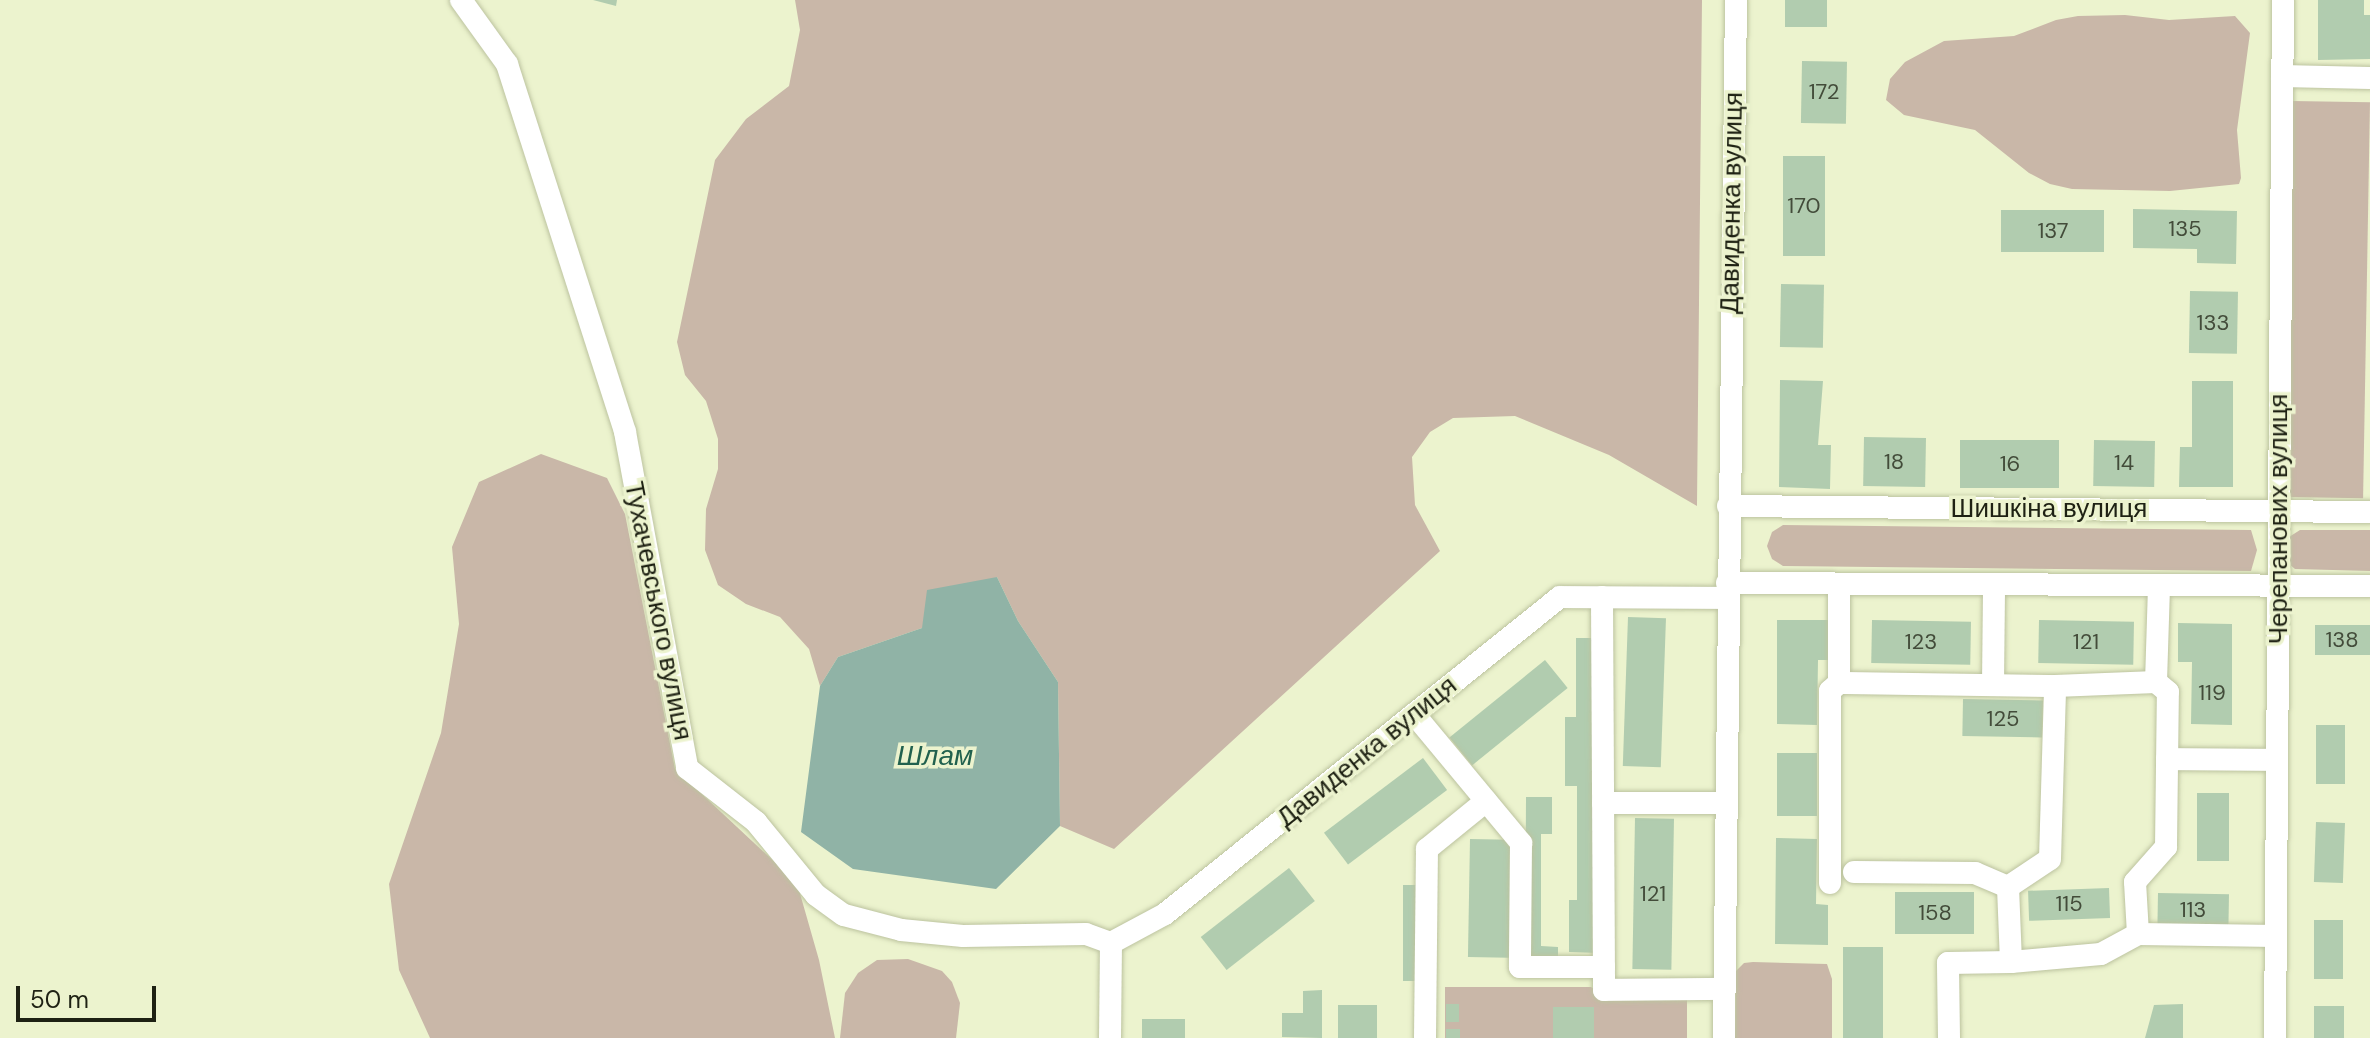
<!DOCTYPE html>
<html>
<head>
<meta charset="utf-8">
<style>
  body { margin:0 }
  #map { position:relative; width:2370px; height:1038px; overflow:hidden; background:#ecf3ce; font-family:"DM Sans",sans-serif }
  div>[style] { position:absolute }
  .green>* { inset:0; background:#c9b7a8; transform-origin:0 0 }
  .water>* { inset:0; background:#90b3a6 }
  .building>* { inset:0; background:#b1ccaf; transform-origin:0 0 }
  .roads { filter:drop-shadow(0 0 2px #bcc39f) drop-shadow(0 0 2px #bcc39f) }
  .minor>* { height:22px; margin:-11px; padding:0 11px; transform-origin:11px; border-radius:11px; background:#fff }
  span { translate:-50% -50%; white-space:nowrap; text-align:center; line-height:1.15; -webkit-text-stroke:7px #ecf3ce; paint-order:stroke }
  .number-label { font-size:22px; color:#434c3a }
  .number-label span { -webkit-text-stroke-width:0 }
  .street-label { font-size:26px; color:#1e2113 }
  .water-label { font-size:28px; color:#21614e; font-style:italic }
  .scale { position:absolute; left:16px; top:986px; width:140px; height:36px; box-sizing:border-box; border:4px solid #1e2113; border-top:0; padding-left:10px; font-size:24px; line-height:28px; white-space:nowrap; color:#1e2113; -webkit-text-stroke:6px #ecf3ce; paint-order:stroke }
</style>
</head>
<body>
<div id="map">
  <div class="green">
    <div style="clip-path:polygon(795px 0,1702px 0,1697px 506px,1609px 455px,1515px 416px,1453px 418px,1430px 432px,1412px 457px,1415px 505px,1440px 551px,1114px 849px,1060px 826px,1058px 682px,1018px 621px,997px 577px,922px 628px,838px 657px,820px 686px,809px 649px,780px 617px,746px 604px,718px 585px,705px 550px,706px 509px,718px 469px,718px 439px,706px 401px,685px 375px,677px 342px,715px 160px,746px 119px,789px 86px,800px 30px)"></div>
    <div style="clip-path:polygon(2125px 15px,2169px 20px,2235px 16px,2250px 33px,2237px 130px,2241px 178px,2239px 184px,2170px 191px,2072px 189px,2050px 184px,2029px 173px,1975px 130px,1904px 115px,1886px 100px,1890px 79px,1905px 62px,1944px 41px,2014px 36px,2056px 20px,2078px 16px)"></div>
    <div style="left:2292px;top:101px;width:78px;height:396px;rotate:1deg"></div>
    <div style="clip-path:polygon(541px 454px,607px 478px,625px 514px,675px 769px,797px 883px,819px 960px,835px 1038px,430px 1038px,399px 970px,389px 884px,441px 733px,459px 624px,452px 547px,479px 482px)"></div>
    <div style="clip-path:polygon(1783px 525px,2251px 530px,2257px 550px,2251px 571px,1783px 566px,1772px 559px,1767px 546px,1772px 532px)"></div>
    <div style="clip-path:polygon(2300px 530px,2370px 530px,2370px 571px,2295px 569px,2289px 564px,2289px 537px)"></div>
    <div style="clip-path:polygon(908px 959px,942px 971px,952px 982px,960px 1003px,956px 1038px,840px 1038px,845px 993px,858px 973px,877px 960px)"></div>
    <div style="clip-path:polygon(1753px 962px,1827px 964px,1832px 979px,1832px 1038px,1735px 1038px,1736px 971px,1744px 963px)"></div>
    <div style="clip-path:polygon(1445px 987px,1591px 987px,1605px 996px,1687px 998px,1687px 1038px,1445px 1038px)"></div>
  </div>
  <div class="water">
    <div style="clip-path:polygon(997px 577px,1018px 621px,1058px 682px,1060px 826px,996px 889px,853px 869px,801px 832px,820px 686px,838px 657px,922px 628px,927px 590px)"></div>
  </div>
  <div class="building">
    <div style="clip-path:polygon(593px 0,617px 0,616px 6px)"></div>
    <div style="left:1785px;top:0;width:42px;height:27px"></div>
    <div style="clip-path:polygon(2318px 0,2364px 0,2364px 15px,2370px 15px,2370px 59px,2318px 60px)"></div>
    <div style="left:1802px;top:61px;width:45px;height:62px;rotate:1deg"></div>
    <div style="left:1783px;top:156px;width:42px;height:100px"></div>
    <div style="clip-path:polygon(2133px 209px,2237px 211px,2236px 264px,2197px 263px,2197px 249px,2133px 248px)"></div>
    <div style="left:2001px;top:210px;width:103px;height:42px"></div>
    <div style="left:1781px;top:284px;width:43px;height:63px;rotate:1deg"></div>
    <div style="left:2190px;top:291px;width:48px;height:62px;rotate:1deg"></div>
    <div style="clip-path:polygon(1780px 380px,1823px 381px,1818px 445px,1831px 445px,1830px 489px,1779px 487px)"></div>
    <div style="clip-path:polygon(2192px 381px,2233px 381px,2233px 487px,2179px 487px,2180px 447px,2192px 447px)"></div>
    <div style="left:1864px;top:437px;width:62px;height:49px;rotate:1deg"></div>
    <div style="left:1960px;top:440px;width:99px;height:48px"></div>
    <div style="left:2094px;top:440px;width:61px;height:46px;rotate:1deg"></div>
    <div style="left:1628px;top:617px;width:38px;height:149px;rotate:2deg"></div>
    <div style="clip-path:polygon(1777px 620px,1831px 620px,1831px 660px,1818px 660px,1817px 725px,1777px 724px)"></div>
    <div style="left:1872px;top:620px;width:99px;height:43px;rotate:1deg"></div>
    <div style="left:2039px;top:620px;width:95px;height:43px;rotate:1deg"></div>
    <div style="clip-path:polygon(2178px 623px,2232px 624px,2232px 725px,2191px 724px,2192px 662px,2178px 662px)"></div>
    <div style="left:2315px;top:625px;width:55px;height:30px"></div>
    <div style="clip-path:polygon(1576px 638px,1599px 638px,1598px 953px,1569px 952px,1569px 900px,1577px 900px,1577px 786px,1565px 786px,1565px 717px,1576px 717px)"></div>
    <div style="left:1545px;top:660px;width:36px;height:123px;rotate:51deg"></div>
    <div style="left:1963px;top:699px;width:80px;height:37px;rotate:1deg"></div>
    <div style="left:2316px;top:725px;width:29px;height:59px"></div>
    <div style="left:1777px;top:753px;width:40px;height:63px"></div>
    <div style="left:1423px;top:758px;width:40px;height:124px;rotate:53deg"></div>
    <div style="left:2197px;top:793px;width:32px;height:68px"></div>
    <div style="clip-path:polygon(1526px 797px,1552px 797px,1552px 834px,1541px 834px,1541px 946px,1558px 947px,1558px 959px,1525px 964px)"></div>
    <div style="left:1635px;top:818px;width:39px;height:151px;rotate:1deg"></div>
    <div style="left:2316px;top:822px;width:29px;height:60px;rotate:2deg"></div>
    <div style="clip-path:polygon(1776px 838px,1817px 839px,1816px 904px,1828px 905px,1828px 945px,1775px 944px)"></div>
    <div style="left:1470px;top:839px;width:41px;height:118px;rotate:1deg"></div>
    <div style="left:1289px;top:868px;width:42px;height:112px;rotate:52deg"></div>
    <div style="left:1403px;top:885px;width:20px;height:96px"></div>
    <div style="left:2109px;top:888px;width:30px;height:81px;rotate:88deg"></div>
    <div style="left:1895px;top:892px;width:79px;height:42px"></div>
    <div style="left:2158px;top:893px;width:71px;height:33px;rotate:1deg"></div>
    <div style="left:2314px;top:920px;width:29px;height:59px"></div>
    <div style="left:1843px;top:947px;width:40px;height:91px"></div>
    <div style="clip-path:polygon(1322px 990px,1322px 1038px,1282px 1037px,1282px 1013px,1303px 1013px,1303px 991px)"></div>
    <div style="left:1446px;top:1004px;width:13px;height:18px"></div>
    <div style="clip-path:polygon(2183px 1004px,2183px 1038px,2145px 1038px,2154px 1005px)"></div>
    <div style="left:1338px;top:1005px;width:39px;height:33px"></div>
    <div style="left:2314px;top:1006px;width:30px;height:32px"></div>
    <div style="left:1553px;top:1007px;width:41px;height:31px"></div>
    <div style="left:1142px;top:1019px;width:43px;height:19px"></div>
    <div style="left:1446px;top:1029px;width:14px;height:9px"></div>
  </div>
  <div class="roads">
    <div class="minor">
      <div style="left:461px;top:0;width:79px;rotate:54.3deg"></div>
      <div style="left:507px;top:64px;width:386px;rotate:72.2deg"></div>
      <div style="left:625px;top:432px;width:342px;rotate:79.5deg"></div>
      <div style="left:687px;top:768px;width:88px;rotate:38deg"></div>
      <div style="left:756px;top:822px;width:94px;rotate:50.6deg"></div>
      <div style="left:816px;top:895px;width:34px;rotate:36deg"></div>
      <div style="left:844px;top:915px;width:59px;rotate:14.7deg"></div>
      <div style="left:901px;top:930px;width:62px;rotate:5.5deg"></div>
      <div style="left:963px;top:936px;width:123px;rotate:-0.9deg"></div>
      <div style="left:1086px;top:934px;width:27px;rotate:20deg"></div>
      <div style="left:2282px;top:76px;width:88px;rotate:1.3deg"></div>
      <div style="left:1728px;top:506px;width:642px;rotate:0.54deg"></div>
      <div style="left:1727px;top:583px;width:643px;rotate:0.27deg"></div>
      <div style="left:1839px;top:584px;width:99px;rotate:90deg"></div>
      <div style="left:1602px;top:597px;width:393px;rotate:89.7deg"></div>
      <div style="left:1604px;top:990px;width:120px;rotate:-0.5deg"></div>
      <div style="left:1993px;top:685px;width:99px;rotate:-89.4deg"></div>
      <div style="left:1414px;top:714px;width:168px;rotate:50.3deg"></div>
      <div style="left:1521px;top:843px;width:124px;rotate:90.5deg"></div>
      <div style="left:1520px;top:967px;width:84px"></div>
      <div style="left:2167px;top:759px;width:110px;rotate:0.5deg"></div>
      <div style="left:1603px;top:803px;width:122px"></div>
      <div style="left:1854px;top:872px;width:121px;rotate:0.5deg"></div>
      <div style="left:1975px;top:873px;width:36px;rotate:23deg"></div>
      <div style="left:1830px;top:883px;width:192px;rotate:-90deg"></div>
      <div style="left:1830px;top:691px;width:12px;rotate:-42deg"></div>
      <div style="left:1839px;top:683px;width:216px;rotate:0.8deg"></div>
      <div style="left:2138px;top:934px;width:52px;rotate:-93.3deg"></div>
      <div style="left:2135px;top:882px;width:47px;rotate:-48.5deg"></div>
      <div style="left:2166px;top:847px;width:155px;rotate:-89.3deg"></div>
      <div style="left:2168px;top:692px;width:16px;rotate:-140deg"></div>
      <div style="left:1111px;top:943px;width:61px;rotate:-28.2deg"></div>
      <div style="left:1165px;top:914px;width:506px;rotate:-38.75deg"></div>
      <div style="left:1560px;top:597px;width:167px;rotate:0.3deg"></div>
      <div style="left:2011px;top:962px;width:90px;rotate:-5.1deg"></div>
      <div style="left:2101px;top:954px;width:42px;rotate:-28.4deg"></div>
      <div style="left:2138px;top:934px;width:138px;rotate:0.8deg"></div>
      <div style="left:1110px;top:1038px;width:95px;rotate:-89.4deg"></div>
      <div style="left:1425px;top:1038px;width:189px;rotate:-89.4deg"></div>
      <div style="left:1427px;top:849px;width:76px;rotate:-39.1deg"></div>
      <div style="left:1724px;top:1038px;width:1038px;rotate:-89.34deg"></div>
      <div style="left:1949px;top:1038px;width:75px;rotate:-90.8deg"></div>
      <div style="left:1948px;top:963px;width:63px;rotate:-0.9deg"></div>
      <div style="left:2011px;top:962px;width:75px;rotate:-92.3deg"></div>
      <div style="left:2008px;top:887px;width:50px;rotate:-33.7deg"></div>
      <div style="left:2050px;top:859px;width:173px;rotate:-88.3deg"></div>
      <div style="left:2055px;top:686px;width:101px;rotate:-2.3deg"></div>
      <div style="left:2156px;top:682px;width:95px;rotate:-88.2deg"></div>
      <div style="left:2275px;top:1038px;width:1038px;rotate:-89.56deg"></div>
    </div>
  </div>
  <div class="number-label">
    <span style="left:1824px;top:92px">172</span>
    <span style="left:1804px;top:206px">170</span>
    <span style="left:2185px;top:229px">135</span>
    <span style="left:2053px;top:231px">137</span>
    <span style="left:2213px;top:323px">133</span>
    <span style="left:1894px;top:462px">18</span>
    <span style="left:2124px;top:463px">14</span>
    <span style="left:2010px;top:464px">16</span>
    <span style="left:2342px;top:640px">138</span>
    <span style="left:1921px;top:642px">123</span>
    <span style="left:2086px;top:642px">121</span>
    <span style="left:2212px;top:693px">119</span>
    <span style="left:2003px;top:719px">125</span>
    <span style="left:1653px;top:894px">121</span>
    <span style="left:2069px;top:904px">115</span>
    <span style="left:2193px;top:910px">113</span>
    <span style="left:1935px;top:913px">158</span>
  </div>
  <div class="street-label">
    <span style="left:1732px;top:203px;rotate:-89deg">Давиденка вулиця</span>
    <span style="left:2049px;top:509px">Шишкiна вулиця</span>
    <span style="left:2279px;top:519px;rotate:-90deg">Черепанових вулиця</span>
    <span style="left:658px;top:611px;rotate:79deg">Тухачевського вулиця</span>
    <span style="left:1367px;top:752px;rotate:-39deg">Давиденка вулиця</span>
  </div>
  <div class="water-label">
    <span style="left:935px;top:756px">Шлам</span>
  </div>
  <div class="scale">50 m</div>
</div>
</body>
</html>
